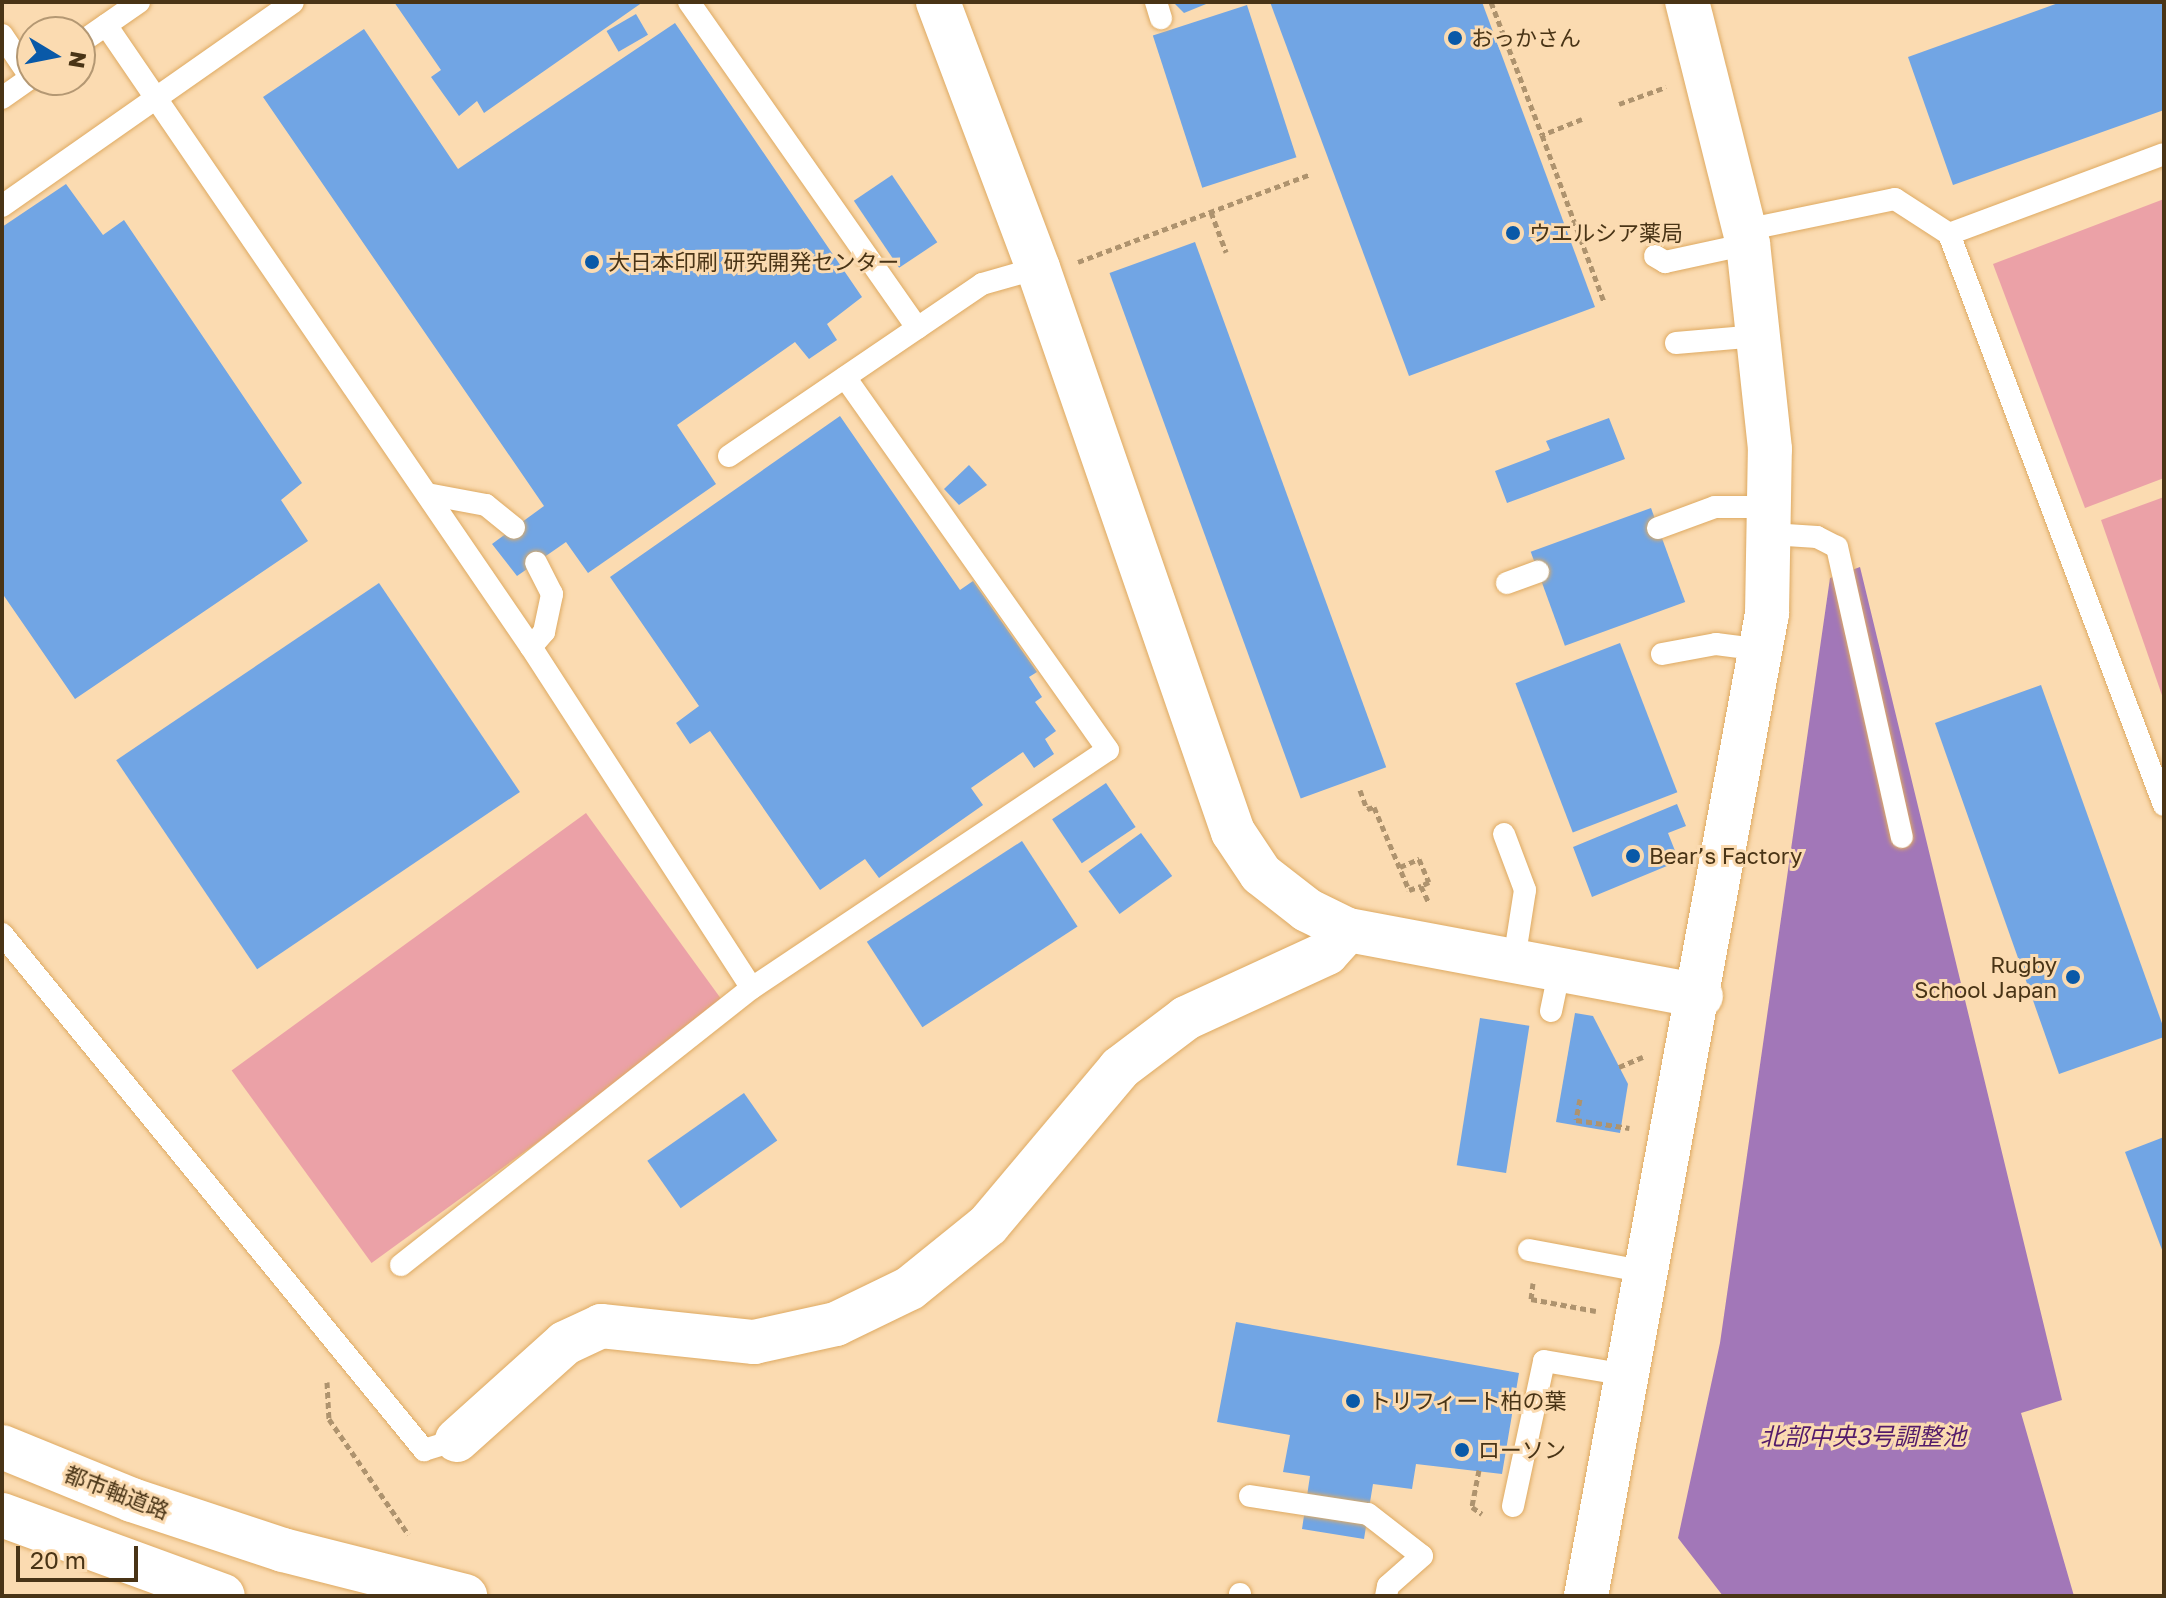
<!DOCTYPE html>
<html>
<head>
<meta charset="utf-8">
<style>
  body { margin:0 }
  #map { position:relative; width:2166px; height:1598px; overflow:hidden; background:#fbdbb1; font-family:"Golos Text","Noto Sans JP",sans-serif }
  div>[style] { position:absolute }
  .green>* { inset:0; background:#eba1a7; transform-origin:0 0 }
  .water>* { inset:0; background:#a277b8 }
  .building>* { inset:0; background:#71a5e4; transform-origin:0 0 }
  .path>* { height:5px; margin-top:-2.5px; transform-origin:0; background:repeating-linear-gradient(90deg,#ae936e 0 6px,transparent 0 10px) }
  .roads { filter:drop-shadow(0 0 2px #deaa62) drop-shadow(0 0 2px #deaa62) }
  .service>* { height:22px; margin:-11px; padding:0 11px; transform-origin:11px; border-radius:11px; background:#fff }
  .minor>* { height:44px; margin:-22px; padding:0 22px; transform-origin:22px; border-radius:22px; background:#fff }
  .tertiary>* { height:44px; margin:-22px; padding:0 22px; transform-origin:22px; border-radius:22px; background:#fff }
  .primary>* { height:44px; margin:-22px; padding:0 22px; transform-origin:22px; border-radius:22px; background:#fff }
  .dots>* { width:22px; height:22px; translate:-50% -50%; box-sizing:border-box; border:4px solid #fbdbb1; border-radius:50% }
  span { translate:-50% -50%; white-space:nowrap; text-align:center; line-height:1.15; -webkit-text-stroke:6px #fbdbb1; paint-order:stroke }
  .poi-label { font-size:22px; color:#493416 }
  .left { translate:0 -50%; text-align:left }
  .right { translate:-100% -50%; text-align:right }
  .street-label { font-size:22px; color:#493416 }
  .water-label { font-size:24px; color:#531b6a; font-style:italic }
  .frame { position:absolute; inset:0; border:4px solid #493416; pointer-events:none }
  .north { position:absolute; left:16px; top:16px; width:80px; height:80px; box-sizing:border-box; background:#fbdbb1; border:2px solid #b49873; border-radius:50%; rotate:100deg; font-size:22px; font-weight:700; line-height:32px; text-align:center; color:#493416 }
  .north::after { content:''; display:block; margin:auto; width:28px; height:36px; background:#0959a8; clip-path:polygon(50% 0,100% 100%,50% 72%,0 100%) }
  .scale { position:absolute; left:16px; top:1546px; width:122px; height:36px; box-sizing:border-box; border:4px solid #493416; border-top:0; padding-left:10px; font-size:24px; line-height:28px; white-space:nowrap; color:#493416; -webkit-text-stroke:6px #fbdbb1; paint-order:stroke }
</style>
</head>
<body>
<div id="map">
  <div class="green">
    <div style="clip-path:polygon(2164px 199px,2164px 478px,2085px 508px,1993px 264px)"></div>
    <div style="clip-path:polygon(2164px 497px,2164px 701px,2101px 520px)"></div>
    <div style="left:586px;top:813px;width:238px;height:438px;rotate:54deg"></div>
  </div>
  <div class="water">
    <div style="clip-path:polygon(1860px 567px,2062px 1400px,2021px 1413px,2074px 1596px,1723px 1596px,1678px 1538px,1720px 1343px,1830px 578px)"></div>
  </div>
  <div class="building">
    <div style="clip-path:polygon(394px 2px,643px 2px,484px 113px,477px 101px,459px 116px,431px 77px,441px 70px)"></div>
    <div style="clip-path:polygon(1173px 2px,1211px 2px,1184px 13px)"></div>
    <div style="clip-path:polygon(1270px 2px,1482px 2px,1595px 307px,1409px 376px)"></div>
    <div style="clip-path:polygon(2061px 2px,2164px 2px,2164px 110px,1953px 185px,1908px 57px)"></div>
    <div style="left:1247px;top:5px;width:160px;height:99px;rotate:72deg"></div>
    <div style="left:636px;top:14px;width:24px;height:34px;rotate:60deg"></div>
    <div style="clip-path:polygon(675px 23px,862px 297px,827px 324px,837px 340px,809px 359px,795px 342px,677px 425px,716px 484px,588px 573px,566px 542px,517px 576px,492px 544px,544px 506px,263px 97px,364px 29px,458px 169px)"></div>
    <div style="left:892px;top:175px;width:81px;height:46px;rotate:56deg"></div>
    <div style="clip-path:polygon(66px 184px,103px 235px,124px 220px,302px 483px,281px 500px,308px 541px,75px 699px,2px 593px,2px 227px)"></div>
    <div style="left:1195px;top:242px;width:559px;height:91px;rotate:70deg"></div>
    <div style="clip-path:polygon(840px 416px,960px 590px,973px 581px,1037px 672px,1029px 677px,1042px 697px,1035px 702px,1056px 731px,1045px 739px,1054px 754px,1034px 768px,1023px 752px,971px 788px,983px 805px,879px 878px,865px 859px,820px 890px,710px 731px,690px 744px,676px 723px,699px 706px,610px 577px)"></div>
    <div style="clip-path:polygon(1609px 418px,1625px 459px,1507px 503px,1495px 471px,1550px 450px,1546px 441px)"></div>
    <div style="clip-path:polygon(969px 465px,987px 485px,959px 505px,944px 489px)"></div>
    <div style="left:1651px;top:508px;width:100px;height:128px;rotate:70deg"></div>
    <div style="left:379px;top:583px;width:252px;height:317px;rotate:56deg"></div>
    <div style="left:1620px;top:643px;width:160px;height:112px;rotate:69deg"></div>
    <div style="clip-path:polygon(2041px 685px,2164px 1029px,2164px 1037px,2059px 1074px,1935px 723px)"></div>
    <div style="left:1106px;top:783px;width:53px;height:65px;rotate:56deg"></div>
    <div style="clip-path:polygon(1677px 804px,1686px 826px,1668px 833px,1679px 861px,1592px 897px,1573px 847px)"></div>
    <div style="left:1141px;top:833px;width:53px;height:65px;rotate:54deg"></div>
    <div style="left:1022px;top:841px;width:102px;height:185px;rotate:57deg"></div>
    <div style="clip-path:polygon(1575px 1013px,1593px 1016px,1628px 1084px,1620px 1133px,1556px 1122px)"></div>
    <div style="left:1480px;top:1018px;width:50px;height:149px;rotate:9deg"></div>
    <div style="left:744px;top:1093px;width:58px;height:118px;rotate:55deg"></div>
    <div style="clip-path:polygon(2164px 1137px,2164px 1255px,2125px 1152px)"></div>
    <div style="clip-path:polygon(1236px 1322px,1519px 1373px,1502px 1474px,1416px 1464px,1412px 1489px,1373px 1484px,1364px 1539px,1302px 1529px,1310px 1476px,1283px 1472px,1290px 1435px,1217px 1422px)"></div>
  </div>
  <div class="path">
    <div style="left:1491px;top:2px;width:142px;rotate:69deg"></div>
    <div style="left:1619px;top:104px;width:50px;rotate:-19.9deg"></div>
    <div style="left:1582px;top:119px;width:43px;rotate:158.2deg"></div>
    <div style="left:1542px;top:135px;width:178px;rotate:69.6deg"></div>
    <div style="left:1211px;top:212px;width:43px;rotate:69.4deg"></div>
    <div style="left:1078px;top:262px;width:249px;rotate:-20.7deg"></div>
    <div style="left:1360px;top:790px;width:20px;rotate:70deg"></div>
    <div style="left:1367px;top:809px;width:7px;rotate:-16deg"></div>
    <div style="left:1374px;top:807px;width:90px;rotate:67.1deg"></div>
    <div style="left:1409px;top:890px;width:13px;rotate:-18deg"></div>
    <div style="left:1400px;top:867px;width:21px;rotate:-23deg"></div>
    <div style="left:1419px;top:859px;width:25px;rotate:67deg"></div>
    <div style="left:1429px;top:882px;width:9px;rotate:153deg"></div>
    <div style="left:1421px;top:886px;width:17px;rotate:65deg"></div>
    <div style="left:1619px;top:1067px;width:26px;rotate:-23deg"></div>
    <div style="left:1580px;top:1099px;width:21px;rotate:101deg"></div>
    <div style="left:1576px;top:1120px;width:54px;rotate:8.6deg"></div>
    <div style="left:1533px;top:1283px;width:16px;rotate:97deg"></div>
    <div style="left:1531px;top:1299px;width:66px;rotate:10.5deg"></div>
    <div style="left:327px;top:1382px;width:37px;rotate:87deg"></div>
    <div style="left:329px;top:1419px;width:140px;rotate:55.5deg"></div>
    <div style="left:1479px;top:1470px;width:38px;rotate:101deg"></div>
    <div style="left:1472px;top:1507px;width:12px;rotate:35deg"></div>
  </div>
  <div class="roads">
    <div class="service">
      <div style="left:689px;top:2px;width:398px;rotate:55deg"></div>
      <div style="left:1156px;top:2px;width:17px;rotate:73deg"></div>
      <div style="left:106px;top:25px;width:753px;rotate:55.66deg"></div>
      <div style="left:531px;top:647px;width:406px;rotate:57.1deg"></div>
      <div style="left:2px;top:35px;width:52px;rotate:56deg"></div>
      <div style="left:80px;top:43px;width:72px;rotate:-34.8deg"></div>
      <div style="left:2px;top:98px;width:37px;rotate:-35deg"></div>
      <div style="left:2px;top:206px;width:355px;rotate:-35deg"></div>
      <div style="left:1745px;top:230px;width:153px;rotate:-11.7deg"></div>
      <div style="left:1895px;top:199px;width:64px;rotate:32.9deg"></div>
      <div style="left:1949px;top:234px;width:229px;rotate:-20.4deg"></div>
      <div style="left:1949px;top:234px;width:610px;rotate:69.37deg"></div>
      <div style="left:1655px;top:256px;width:12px;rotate:31deg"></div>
      <div style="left:1665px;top:262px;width:85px;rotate:-12.2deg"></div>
      <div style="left:1676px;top:343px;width:82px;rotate:-4.9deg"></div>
      <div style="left:729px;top:456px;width:306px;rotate:-34.2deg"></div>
      <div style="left:982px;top:284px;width:58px;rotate:-15.9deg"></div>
      <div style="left:427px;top:494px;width:60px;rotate:10.6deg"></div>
      <div style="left:486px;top:505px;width:36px;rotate:39deg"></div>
      <div style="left:1658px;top:528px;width:61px;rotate:-20.2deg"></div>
      <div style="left:1715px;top:507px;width:56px"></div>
      <div style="left:1771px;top:534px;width:46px;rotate:3.7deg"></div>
      <div style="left:1817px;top:537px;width:22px;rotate:27deg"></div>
      <div style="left:1837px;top:547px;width:297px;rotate:77.4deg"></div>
      <div style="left:1507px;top:583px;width:33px;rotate:-20deg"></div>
      <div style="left:531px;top:647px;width:20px;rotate:-49deg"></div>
      <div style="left:544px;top:632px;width:39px;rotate:-78deg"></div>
      <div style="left:552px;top:594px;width:35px;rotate:-117deg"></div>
      <div style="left:1662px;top:654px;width:55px;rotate:-10.5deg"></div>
      <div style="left:1716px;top:644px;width:47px;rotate:7.3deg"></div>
      <div style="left:1504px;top:834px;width:60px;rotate:69.4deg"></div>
      <div style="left:1525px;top:890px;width:71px;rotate:98.9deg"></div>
      <div style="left:2px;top:934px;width:667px;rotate:50.72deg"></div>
      <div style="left:424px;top:1450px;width:34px;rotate:-17deg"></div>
      <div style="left:1551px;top:1011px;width:44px;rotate:-78.2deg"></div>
      <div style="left:1529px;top:1250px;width:120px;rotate:10.6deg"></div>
      <div style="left:401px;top:1265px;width:447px;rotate:-38.3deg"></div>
      <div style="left:752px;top:988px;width:428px;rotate:-33.8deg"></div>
      <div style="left:1108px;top:750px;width:456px;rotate:-125.2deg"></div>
      <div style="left:1250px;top:1496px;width:119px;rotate:8.7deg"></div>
      <div style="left:1368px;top:1514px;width:68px;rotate:37.9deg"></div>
      <div style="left:1422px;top:1556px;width:45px;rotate:138.6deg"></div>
      <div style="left:1388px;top:1586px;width:10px;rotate:101deg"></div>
      <div style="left:1513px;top:1506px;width:148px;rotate:-77.9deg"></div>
      <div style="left:1544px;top:1361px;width:84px;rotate:9.6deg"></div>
      <div style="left:1240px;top:1596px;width:2px;rotate:-90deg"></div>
    </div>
    <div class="minor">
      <div style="left:938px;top:2px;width:284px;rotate:69.4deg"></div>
      <div style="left:1038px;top:268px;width:597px;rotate:70.93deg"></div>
      <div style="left:1233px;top:832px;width:50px;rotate:56.3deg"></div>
      <div style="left:1261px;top:874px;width:58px;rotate:38deg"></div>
      <div style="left:1307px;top:910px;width:46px;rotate:26deg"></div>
      <div style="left:457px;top:1440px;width:145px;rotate:-41.9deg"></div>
      <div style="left:565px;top:1343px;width:40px;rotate:-25deg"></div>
      <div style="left:601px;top:1326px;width:154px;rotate:6deg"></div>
      <div style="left:754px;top:1342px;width:84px;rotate:-12.4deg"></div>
      <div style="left:836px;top:1324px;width:82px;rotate:-25.9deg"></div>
      <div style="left:910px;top:1288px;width:100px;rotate:-38.9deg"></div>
      <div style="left:988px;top:1225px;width:205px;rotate:-49.9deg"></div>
      <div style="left:1120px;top:1068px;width:83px;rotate:-37.1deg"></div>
      <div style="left:1186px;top:1018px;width:155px;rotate:-24.7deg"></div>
      <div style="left:1327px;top:953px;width:31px;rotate:-48deg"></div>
      <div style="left:1348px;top:930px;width:359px;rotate:10.6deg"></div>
    </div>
    <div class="tertiary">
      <div style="left:1586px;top:1596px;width:999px;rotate:-79.56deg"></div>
      <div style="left:1767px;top:614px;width:165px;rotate:-89deg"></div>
      <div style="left:1770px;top:449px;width:206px;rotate:-96.1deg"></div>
      <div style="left:1748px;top:244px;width:250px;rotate:-104.1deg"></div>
    </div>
    <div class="primary">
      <div style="left:2px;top:1447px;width:140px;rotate:22.2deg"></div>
      <div style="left:132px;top:1500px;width:159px;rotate:18.3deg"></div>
      <div style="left:283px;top:1550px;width:188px;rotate:14.2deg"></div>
      <div style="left:2px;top:1515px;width:235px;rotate:20.1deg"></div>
    </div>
  </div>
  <div class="dots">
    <div style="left:1455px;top:38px;background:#0959a8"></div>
    <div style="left:1513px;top:233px;background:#0959a8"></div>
    <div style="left:592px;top:262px;background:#0959a8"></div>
    <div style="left:1633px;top:856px;background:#0959a8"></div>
    <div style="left:2073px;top:977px;background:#0959a8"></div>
    <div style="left:1353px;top:1401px;background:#0959a8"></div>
    <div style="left:1462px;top:1450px;background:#0959a8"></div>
  </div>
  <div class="poi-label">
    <span class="left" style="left:1471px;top:38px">おっかさん</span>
    <span class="left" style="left:1529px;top:233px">ウエルシア薬局</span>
    <span class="left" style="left:608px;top:262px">大日本印刷 研究開発センター</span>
    <span class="left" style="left:1649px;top:856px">Bear’s Factory</span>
    <span class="right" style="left:2057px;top:977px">Rugby<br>School Japan</span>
    <span class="left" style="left:1369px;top:1401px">トリフィート柏の葉</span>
    <span class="left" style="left:1478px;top:1450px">ローソン</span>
  </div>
  <div class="street-label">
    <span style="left:117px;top:1492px;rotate:21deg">都市軸道路</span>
  </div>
  <div class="water-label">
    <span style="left:1863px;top:1436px">北部中央3号調整池</span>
  </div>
  <div class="frame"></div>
  <div class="north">N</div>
  <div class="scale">20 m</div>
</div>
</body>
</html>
